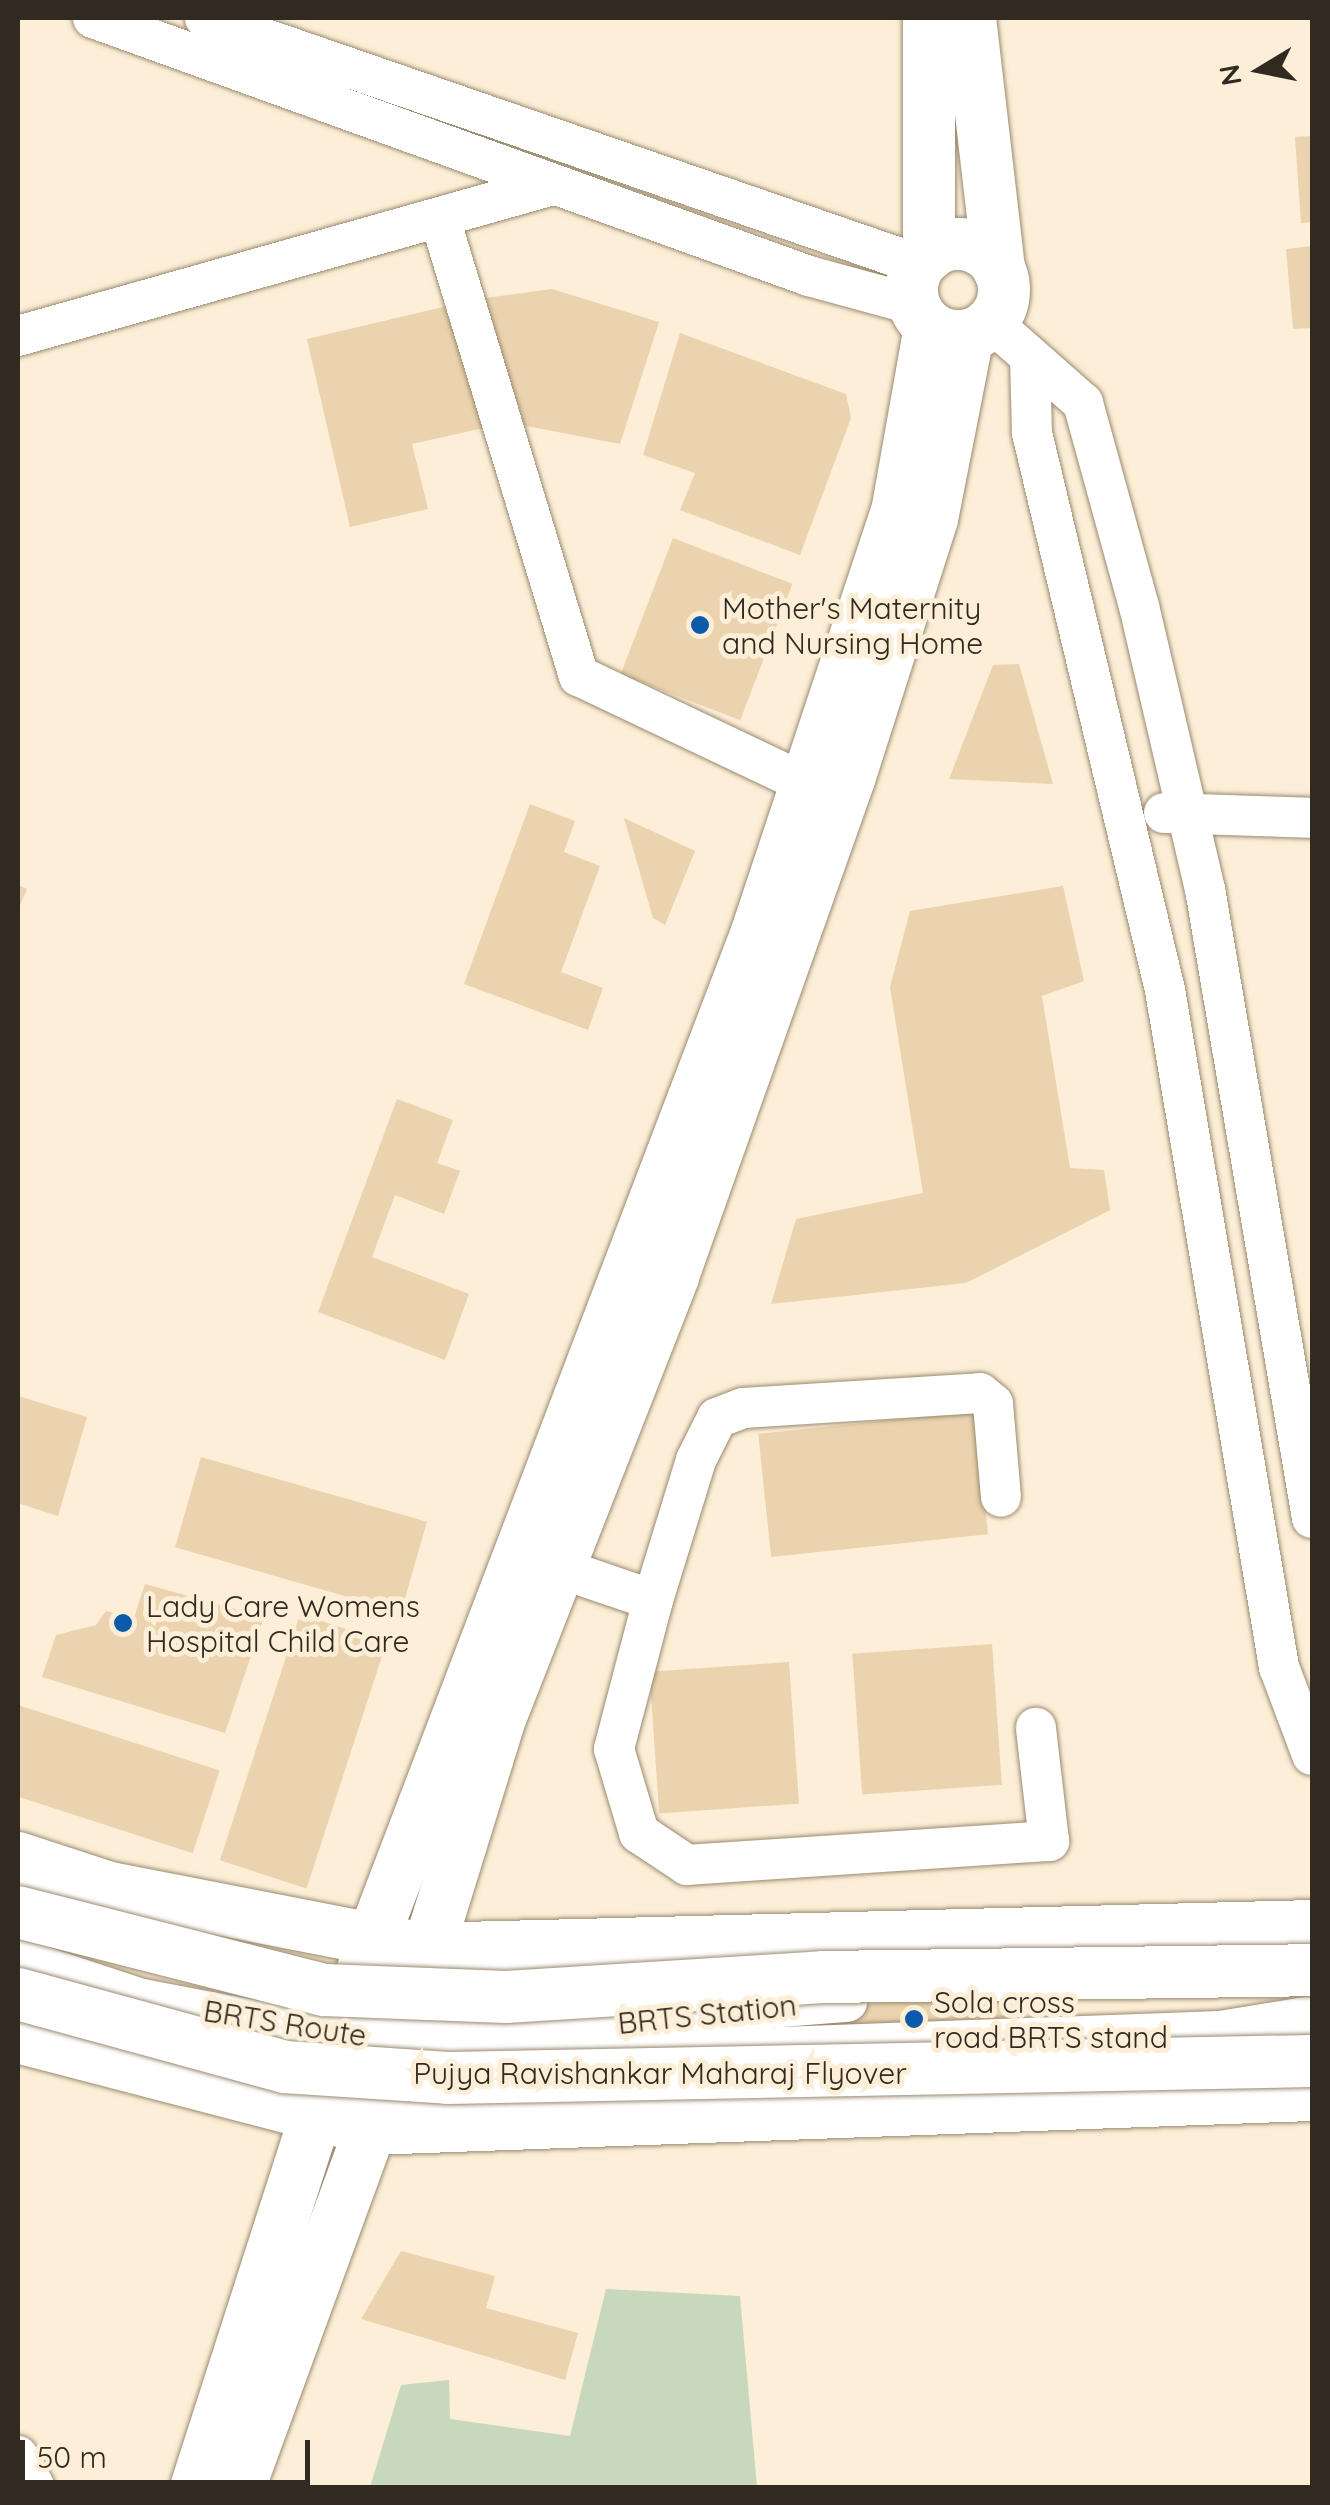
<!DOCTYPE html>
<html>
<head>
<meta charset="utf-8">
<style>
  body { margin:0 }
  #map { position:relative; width:1330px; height:2505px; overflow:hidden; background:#fceed7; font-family:Quicksand,sans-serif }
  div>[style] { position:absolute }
  .green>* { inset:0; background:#c8d8bd }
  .building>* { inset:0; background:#ead3ae; transform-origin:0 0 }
  .roads { filter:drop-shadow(0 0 2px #9a8a6f) drop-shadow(0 0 2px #9a8a6f) }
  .minor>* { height:40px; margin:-20px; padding:0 20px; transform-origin:20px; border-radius:20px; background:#fff }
  .major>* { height:52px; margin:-26px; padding:0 26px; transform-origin:26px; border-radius:26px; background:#fff }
  .major>.ring { margin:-26px; padding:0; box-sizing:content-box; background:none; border:52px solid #fff; border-radius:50% }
  .bridges { filter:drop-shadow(0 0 2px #9a8a6f) drop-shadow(0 0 2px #9a8a6f) }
  .major-bridge>* { height:52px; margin:-26px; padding:0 26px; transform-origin:26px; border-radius:26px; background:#fff }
  .dots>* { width:28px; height:28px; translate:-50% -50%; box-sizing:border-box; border:5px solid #fceed7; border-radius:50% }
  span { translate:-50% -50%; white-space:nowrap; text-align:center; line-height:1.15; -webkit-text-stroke:10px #fceed7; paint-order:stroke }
  .poi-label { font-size:30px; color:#312a20 }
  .left { translate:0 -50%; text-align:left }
  .street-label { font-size:30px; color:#312a20 }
  .frame { position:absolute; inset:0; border:20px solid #312a20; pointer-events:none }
  .north { position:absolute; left:1210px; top:20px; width:100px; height:100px; -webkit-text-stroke:8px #fceed7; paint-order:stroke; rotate:260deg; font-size:28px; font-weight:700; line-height:40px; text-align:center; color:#312a20 }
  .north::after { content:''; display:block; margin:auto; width:35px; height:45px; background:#312a20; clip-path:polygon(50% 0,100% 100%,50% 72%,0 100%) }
  .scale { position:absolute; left:20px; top:2440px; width:290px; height:45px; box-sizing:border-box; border:5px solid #312a20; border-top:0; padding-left:12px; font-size:30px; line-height:35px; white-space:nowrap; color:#312a20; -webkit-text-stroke:8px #fceed7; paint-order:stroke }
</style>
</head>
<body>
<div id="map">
  <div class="green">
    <div style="clip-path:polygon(606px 2289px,740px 2296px,757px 2487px,370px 2487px,401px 2385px,449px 2380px,450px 2419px,570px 2436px)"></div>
  </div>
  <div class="building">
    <div style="clip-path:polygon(1312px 136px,1312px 222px,1301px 223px,1295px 137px)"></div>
    <div style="clip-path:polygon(1312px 246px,1312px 328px,1293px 329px,1286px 249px)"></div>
    <div style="clip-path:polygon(552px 289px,659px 322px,620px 444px,511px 423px,485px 298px)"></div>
    <div style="clip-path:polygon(460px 303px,488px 427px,412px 444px,428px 509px,350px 527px,307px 339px)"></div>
    <div style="clip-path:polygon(680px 333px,846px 394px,851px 418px,800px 555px,680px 510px,695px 473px,643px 455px)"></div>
    <div style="left:673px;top:538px;width:128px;height:146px;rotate:21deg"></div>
    <div style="clip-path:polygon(1019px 664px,1053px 784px,949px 779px,993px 665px)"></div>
    <div style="clip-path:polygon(530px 804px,575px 821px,564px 852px,600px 866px,561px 972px,603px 988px,588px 1030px,464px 984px)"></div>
    <div style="clip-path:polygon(624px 818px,695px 851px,665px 925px,653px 918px)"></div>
    <div style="clip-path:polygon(18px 885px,27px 889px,18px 910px)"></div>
    <div style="clip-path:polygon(1063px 886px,1084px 981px,1042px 996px,1070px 1168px,1104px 1170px,1110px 1210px,966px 1283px,771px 1304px,796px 1219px,923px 1193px,890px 987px,910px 911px)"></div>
    <div style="clip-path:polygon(397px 1099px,453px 1120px,437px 1163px,460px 1171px,444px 1214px,395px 1195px,372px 1257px,469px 1294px,445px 1360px,318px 1312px)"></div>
    <div style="clip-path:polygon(18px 1396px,87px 1417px,58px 1516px,18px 1503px)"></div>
    <div style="left:975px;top:1411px;width:124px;height:218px;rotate:84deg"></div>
    <div style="left:201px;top:1457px;width:235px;height:94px;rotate:16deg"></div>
    <div style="clip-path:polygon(145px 1584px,264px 1617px,225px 1733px,42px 1677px,56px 1635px,96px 1625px,106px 1611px,134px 1618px)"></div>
    <div style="left:300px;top:1614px;width:91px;height:259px;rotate:18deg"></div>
    <div style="left:992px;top:1644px;width:141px;height:140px;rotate:86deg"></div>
    <div style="left:789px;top:1662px;width:142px;height:140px;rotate:86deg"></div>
    <div style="left:18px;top:1705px;width:212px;height:87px;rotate:18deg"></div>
    <div style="clip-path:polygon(1008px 1996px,1008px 2031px,841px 2035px,805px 2007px)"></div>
    <div style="clip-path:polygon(401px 2251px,495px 2276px,486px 2308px,578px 2333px,565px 2380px,361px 2319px)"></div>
  </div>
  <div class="roads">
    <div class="minor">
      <div style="left:93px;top:18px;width:761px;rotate:19.82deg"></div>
      <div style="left:809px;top:276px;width:110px;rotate:15.3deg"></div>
      <div style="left:205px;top:18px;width:756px;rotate:19.06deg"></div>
      <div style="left:440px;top:219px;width:478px;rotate:73.1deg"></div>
      <div style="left:579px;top:676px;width:251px;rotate:25.4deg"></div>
      <div style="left:991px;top:322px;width:123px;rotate:41.4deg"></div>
      <div style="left:1083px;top:403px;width:211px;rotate:74.6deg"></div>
      <div style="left:1139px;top:606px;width:291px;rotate:76.9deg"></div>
      <div style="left:1205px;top:889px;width:638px;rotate:80.35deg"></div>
      <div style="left:18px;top:336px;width:556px;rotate:-15.76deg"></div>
      <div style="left:1030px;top:358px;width:75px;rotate:88.5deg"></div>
      <div style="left:1032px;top:433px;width:573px;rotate:76.57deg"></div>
      <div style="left:1165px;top:990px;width:687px;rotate:80.44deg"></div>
      <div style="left:1279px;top:1667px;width:94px;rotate:69.4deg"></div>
      <div style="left:1164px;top:813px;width:148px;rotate:1.9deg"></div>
      <div style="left:559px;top:1568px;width:99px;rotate:18.8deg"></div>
      <div style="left:653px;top:1600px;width:146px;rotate:-72.9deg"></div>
      <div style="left:696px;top:1460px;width:47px;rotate:-63.4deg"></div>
      <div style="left:717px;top:1418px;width:28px;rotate:-21deg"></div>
      <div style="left:743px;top:1408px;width:237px;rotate:-3.6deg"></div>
      <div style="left:980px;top:1393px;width:17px;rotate:40deg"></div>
      <div style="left:993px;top:1404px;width:93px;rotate:85.1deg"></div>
      <div style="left:653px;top:1600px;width:154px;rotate:104.7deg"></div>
      <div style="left:614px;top:1749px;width:88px;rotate:73.4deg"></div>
      <div style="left:639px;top:1833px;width:58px;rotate:33.7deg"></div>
      <div style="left:687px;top:1865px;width:363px;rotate:-3.8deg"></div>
      <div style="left:1049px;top:1841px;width:114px;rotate:-96.6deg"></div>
      <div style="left:18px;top:1958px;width:131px;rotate:18.3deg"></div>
      <div style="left:142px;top:1999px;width:205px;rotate:10.7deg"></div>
      <div style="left:343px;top:2037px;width:216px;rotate:0.5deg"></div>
      <div style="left:559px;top:2039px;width:60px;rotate:13.6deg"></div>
      <div style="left:617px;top:2053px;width:603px;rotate:-2.09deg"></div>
      <div style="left:1220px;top:2031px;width:93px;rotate:-9.3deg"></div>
      <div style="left:559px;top:2039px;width:60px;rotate:-18.4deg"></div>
      <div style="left:616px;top:2020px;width:232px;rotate:-4.5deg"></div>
      <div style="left:18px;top:2456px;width:36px;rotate:62deg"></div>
    </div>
    <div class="major">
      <div style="left:970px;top:18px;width:254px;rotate:83.4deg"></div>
      <div class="ring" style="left:912px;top:244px;width:40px;height:40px"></div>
      <div style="left:929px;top:255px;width:237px;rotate:-90deg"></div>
      <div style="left:18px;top:1858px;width:97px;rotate:18.1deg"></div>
      <div style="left:110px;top:1888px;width:320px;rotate:11deg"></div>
      <div style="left:424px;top:1949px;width:888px;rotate:-1.48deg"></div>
      <div style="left:18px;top:2037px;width:364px;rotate:14.6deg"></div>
      <div style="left:370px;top:2129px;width:943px;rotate:-2.07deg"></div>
      <div style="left:196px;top:2488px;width:575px;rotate:-72.16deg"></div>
      <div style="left:372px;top:1941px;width:1077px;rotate:-69.11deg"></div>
      <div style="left:756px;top:935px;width:446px;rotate:-71.6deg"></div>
      <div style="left:897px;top:512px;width:188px;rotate:-79.9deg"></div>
      <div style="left:239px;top:2488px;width:434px;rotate:-69.9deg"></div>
      <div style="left:388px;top:2080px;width:376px;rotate:-72.8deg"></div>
      <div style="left:499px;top:1721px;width:478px;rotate:-68.6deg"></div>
      <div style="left:673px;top:1276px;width:527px;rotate:-70.5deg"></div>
      <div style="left:849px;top:779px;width:273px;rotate:-72.3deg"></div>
      <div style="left:932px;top:519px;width:187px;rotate:-78.9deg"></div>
    </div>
  </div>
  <div class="bridges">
    <div class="major-bridge">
      <div style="left:18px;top:1912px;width:316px;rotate:14.3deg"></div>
      <div style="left:324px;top:1990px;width:182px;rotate:2.2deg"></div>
      <div style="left:506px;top:1997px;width:319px;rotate:-3.6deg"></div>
      <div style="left:824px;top:1977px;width:488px;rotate:-0.8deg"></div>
      <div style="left:18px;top:1994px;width:276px;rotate:15.3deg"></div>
      <div style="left:284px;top:2067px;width:164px;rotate:3.8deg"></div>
      <div style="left:448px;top:2078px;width:864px;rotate:-1.13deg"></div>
    </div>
  </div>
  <div class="dots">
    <div style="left:700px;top:625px;background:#0c5baa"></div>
    <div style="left:123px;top:1623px;background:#0c5baa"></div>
    <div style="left:914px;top:2019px;background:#0c5baa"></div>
  </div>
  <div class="poi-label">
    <span class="left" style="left:722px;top:625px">Mother's Maternity<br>and Nursing Home</span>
    <span class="left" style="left:146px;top:1623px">Lady Care Womens<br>Hospital Child Care</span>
    <span class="left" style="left:934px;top:2019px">Sola cross<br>road BRTS stand</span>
  </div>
  <div class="street-label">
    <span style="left:707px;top:2014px;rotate:-6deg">BRTS Station</span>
    <span style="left:285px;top:2023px;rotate:9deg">BRTS Route</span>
    <span style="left:660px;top:2073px">Pujya Ravishankar Maharaj Flyover</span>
  </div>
  <div class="frame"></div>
  <div class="north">N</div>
  <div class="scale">50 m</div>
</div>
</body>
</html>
